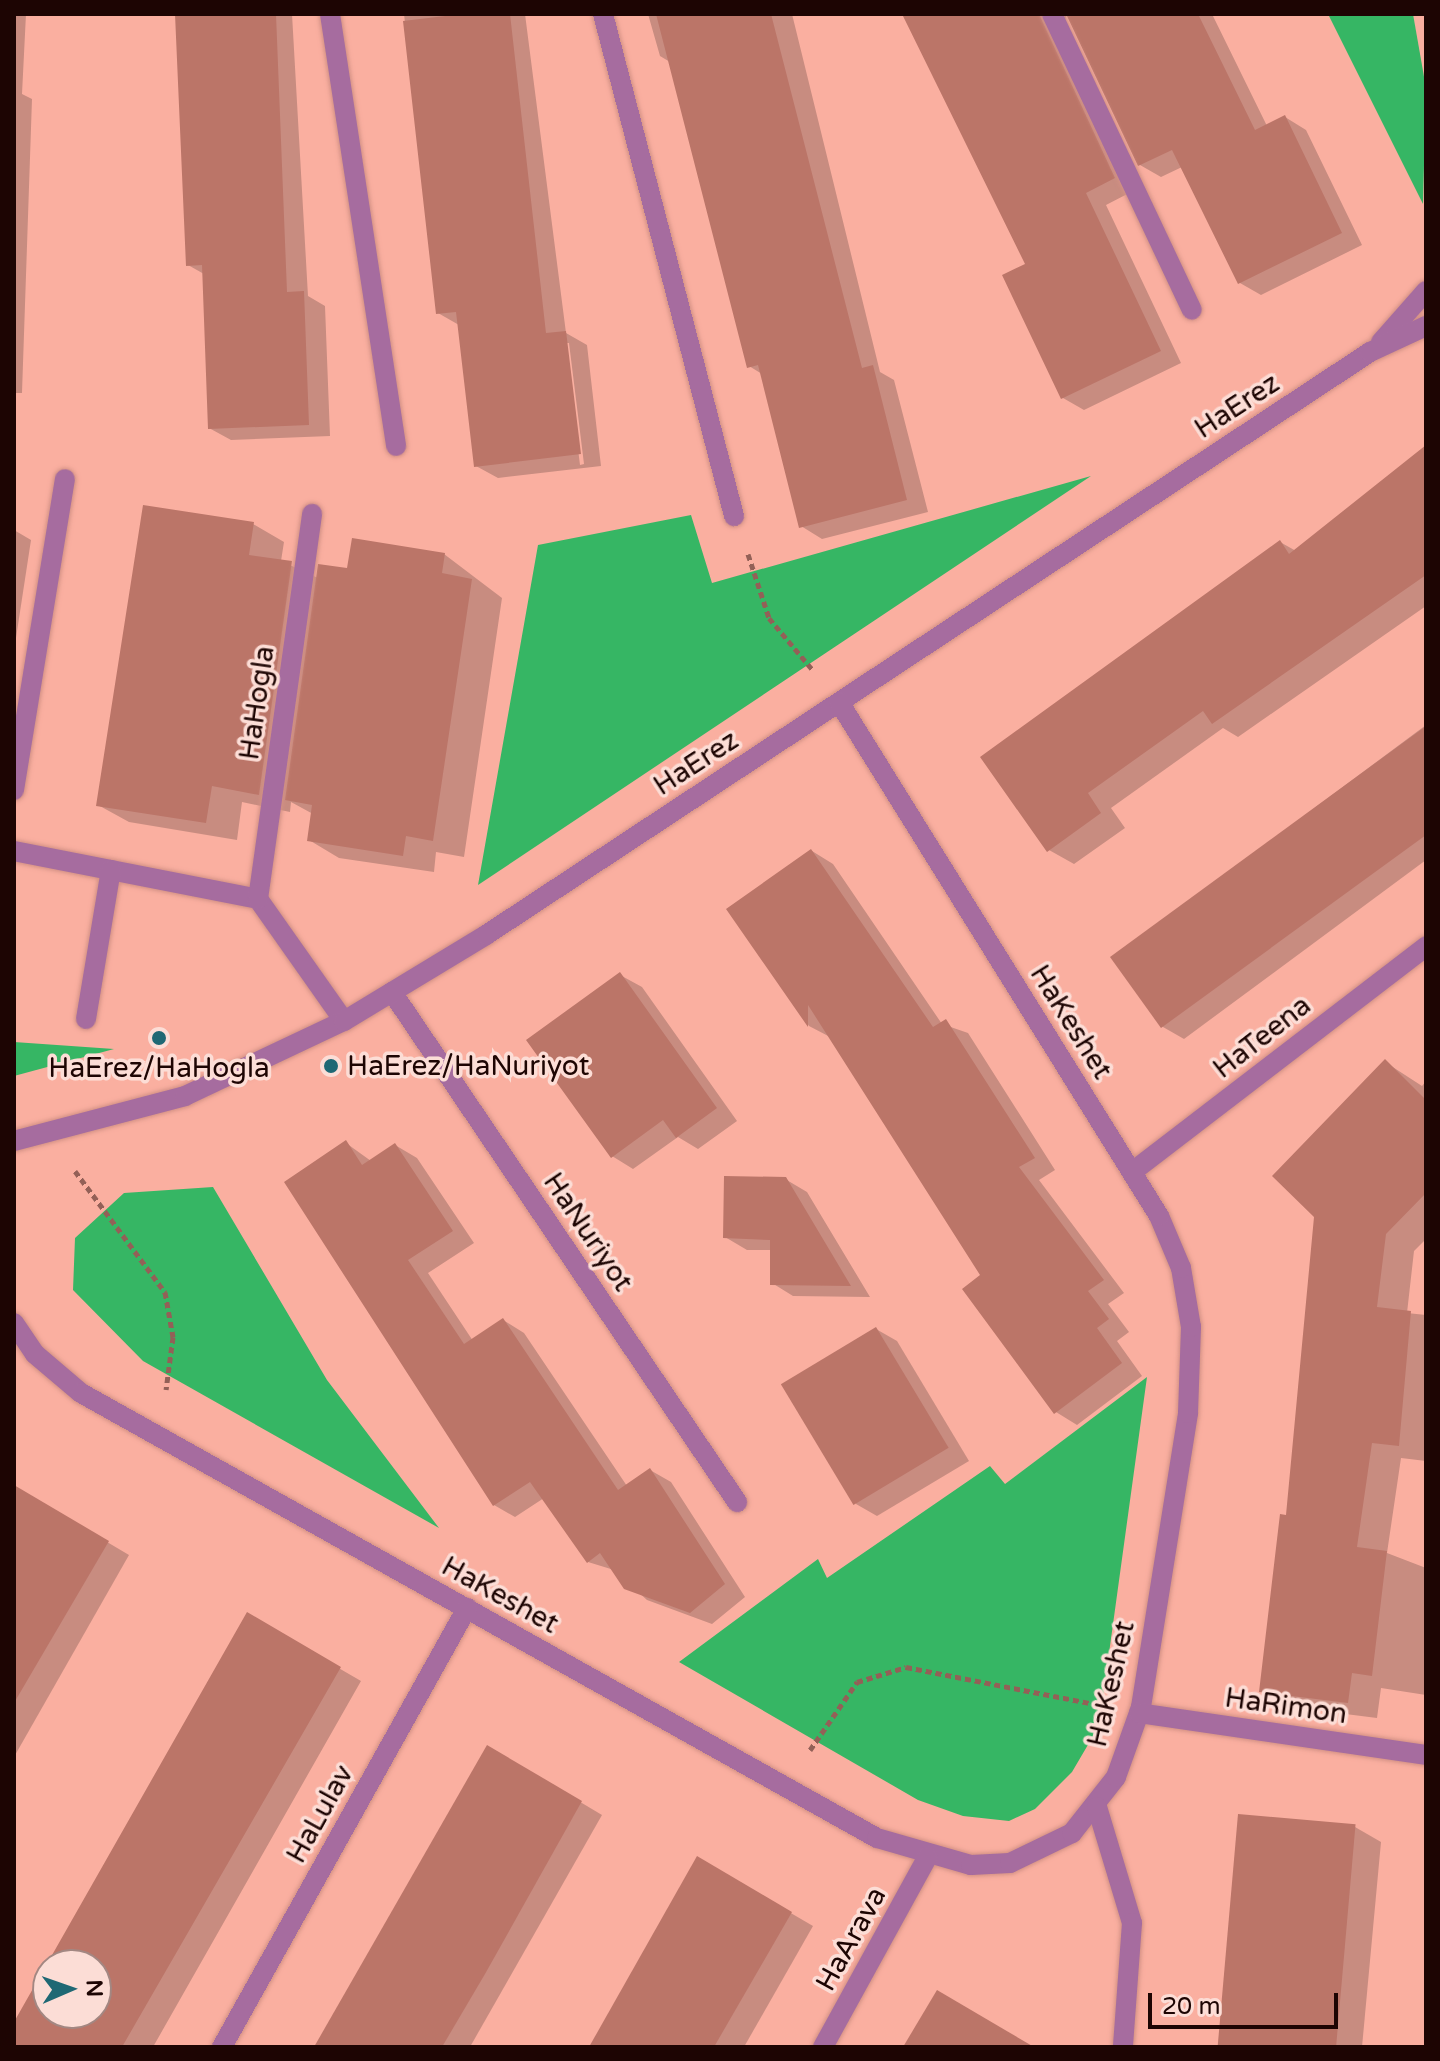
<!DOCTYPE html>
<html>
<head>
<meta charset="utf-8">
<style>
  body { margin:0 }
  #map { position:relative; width:1440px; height:2061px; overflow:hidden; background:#faafa0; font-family:"Varela Round",sans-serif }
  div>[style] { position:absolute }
  .green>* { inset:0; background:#36b664 }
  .shadow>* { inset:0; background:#0003 }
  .building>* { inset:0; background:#bb7568; transform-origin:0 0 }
  .path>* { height:5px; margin-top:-2.5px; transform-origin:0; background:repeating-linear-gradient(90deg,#936057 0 6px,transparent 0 10px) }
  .roads { filter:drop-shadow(0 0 2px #d29084) drop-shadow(0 0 2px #d29084) }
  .minor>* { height:20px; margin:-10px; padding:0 10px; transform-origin:10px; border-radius:10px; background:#a66c9f }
  .dots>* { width:22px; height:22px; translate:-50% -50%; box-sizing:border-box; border:4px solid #fcddd6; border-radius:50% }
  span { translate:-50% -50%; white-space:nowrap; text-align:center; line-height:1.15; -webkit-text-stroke:7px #fcddd6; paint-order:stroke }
  .street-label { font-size:28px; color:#1d0503 }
  .poi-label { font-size:28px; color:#1d0503 }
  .left { translate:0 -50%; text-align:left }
  .frame { position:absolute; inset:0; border:16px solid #1d0503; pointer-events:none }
  .north { position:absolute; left:32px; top:1949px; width:80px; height:80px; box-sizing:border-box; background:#fcddd6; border:2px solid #a38782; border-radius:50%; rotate:88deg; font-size:22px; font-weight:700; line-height:32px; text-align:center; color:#1d0503 }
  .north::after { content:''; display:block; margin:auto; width:28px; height:36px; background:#1f6874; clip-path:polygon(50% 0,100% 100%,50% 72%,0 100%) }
  .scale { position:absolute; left:1148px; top:1993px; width:190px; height:36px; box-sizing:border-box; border:4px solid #1d0503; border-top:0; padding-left:10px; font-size:24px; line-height:28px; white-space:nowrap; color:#1d0503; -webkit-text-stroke:6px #fcddd6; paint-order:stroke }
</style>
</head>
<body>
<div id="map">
  <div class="green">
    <div style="clip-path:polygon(1328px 14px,1413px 14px,1426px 88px,1423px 204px)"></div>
    <div style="clip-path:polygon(1091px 476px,478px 885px,538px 545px,691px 515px,712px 583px)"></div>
    <div style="clip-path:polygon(14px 1042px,114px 1049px,14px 1076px)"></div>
    <div style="clip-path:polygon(213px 1187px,327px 1380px,439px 1528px,143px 1361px,73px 1290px,75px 1238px,124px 1193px)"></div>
    <div style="clip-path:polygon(1147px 1377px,1099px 1726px,1072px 1772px,1035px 1809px,1009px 1821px,963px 1816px,918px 1800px,679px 1662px,818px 1559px,827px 1578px,990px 1466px,1005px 1484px)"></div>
  </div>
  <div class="shadow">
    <div style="clip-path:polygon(14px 14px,26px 14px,22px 94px,32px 99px,22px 393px,14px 393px)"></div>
    <div style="clip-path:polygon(178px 14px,292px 14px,308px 296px,325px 306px,330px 436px,231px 440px,209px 428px,204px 274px,188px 265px)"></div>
    <div style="clip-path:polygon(evenodd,404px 14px,525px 14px,566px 333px,587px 345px,601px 466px,498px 478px,476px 466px,459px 325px,438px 313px,404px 14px,565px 343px,569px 343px,584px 464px,580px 465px,565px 343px)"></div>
    <div style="clip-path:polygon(648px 14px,792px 14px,880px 372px,894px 380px,928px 512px,822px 539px,801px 526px,762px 374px,749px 366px,670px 62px,660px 56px)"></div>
    <div style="clip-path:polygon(903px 14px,1067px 14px,1061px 33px,1135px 190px,1106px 205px,1181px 363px,1084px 410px,1063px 398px,1027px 265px)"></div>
    <div style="clip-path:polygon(1069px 14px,1212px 14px,1267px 126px,1285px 117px,1306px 130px,1362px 245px,1261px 295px,1240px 283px,1182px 167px,1161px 177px,1140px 165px)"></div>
    <div style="clip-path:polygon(1426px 447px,1426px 606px,1238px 737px,1223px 728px,1111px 808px,1125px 828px,1074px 864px,1049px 850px,982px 757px,1280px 542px,1296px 551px)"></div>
    <div style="clip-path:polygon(253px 524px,284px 542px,281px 561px,318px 578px,444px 554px,502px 598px,464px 857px,436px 852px,434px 872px,339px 858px,309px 840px,313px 814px,291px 802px,290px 812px,242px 802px,237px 840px,129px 822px,98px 805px)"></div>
    <div style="clip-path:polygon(14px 530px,31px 540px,14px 651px)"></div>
    <div style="clip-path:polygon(1426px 725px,1426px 860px,1184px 1039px,1163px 1027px,1113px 958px)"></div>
    <div style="clip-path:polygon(812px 851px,833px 864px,942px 1024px,968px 1033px,1055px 1170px,1039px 1180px,1124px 1293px,1108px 1304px,1129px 1332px,1117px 1341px,1142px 1376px,1077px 1425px,1056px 1412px,983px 1276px,832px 1038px,809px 1026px,728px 909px)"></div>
    <div style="clip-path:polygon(620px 975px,642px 987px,737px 1121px,698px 1149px,678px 1137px,633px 1169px,612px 1156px)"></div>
    <div style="clip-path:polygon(1385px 1062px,1422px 1086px,1426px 1081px,1426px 1239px,1414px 1251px,1407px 1313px,1426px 1315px,1426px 1461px,1401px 1458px,1387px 1553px,1426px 1568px,1426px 1695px,1381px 1688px,1377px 1718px,1290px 1707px,1261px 1691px,1288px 1517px)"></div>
    <div style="clip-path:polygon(346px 1143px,371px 1161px,395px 1145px,417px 1158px,474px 1243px,428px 1273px,473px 1341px,503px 1320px,524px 1333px,627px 1486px,650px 1470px,671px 1482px,745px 1597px,712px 1624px,647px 1600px,614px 1570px,588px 1562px,544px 1498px,515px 1517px,494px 1505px)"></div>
    <div style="clip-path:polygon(785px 1179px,807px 1192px,870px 1297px,793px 1296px,772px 1283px,772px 1250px,747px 1250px,725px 1237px)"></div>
    <div style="clip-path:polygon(876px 1329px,897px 1341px,969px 1461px,877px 1516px,856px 1504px)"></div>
    <div style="clip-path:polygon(16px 1488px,129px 1555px,14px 1757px,14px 1491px)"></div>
    <div style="clip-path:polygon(evenodd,247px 1615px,361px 1681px,153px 2047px,14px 2047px,14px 2024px,247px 1615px,48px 1965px,96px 1965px,96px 2013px,48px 2013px,48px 1965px)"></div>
    <div style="clip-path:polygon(488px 1747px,602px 1815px,470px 2047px,318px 2047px)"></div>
    <div style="clip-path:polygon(1355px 1827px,1381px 1842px,1362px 2047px,1219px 2047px)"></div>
    <div style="clip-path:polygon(698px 1859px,813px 1926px,744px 2047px,591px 2047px)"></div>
  </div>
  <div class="building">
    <div style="clip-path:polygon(175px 14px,276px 14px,287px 292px,304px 291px,309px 425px,208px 429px,202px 265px,186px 266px)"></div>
    <div style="clip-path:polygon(462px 14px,510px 14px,546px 333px,566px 331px,581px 454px,474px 467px,456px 312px,436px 314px,403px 21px)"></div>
    <div style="clip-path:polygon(656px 14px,771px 14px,862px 368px,873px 365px,907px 500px,799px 528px,758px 365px,747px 368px)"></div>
    <div style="clip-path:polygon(902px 14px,1039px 14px,1115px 178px,1086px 193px,1161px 351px,1061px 399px,1002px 275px,1025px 264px)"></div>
    <div style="clip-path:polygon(1066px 14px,1198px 14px,1255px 130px,1285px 115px,1342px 233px,1238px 284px,1172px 150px,1138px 166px)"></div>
    <div style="clip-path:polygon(1426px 445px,1426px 575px,1212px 724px,1203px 711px,1088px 793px,1101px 813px,1047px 852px,980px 757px,1280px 540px,1289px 554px)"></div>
    <div style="clip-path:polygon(143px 505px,254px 522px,249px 555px,292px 561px,259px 795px,212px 786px,206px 823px,96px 806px)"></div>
    <div style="clip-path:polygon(352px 538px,445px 553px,442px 573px,472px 579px,433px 841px,406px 836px,403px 856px,307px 841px,312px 805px,285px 800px,318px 564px,347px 568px)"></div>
    <div style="clip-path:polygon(1426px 726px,1426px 835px,1161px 1028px,1110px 957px)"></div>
    <div style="clip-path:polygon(811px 849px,933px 1027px,946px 1019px,1035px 1158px,1019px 1167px,1104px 1280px,1088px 1291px,1109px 1319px,1097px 1328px,1122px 1363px,1054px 1414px,962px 1289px,980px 1275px,808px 1005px,808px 1027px,726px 909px)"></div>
    <div style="clip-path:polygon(620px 972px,717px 1108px,676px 1138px,663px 1120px,611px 1158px,526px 1040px)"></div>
    <div style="clip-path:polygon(1385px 1059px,1426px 1100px,1426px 1193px,1386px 1234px,1377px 1307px,1411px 1311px,1399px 1446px,1372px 1443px,1357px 1547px,1387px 1551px,1372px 1676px,1352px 1673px,1348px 1703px,1259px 1692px,1280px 1514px,1286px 1515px,1314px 1217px,1272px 1176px)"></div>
    <div style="clip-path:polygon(346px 1140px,362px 1165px,395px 1143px,453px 1231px,408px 1260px,464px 1344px,503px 1318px,618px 1490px,650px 1468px,725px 1584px,690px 1613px,624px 1589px,600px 1553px,587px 1563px,530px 1482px,493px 1506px,284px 1182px)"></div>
    <div style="clip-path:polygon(724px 1176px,786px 1177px,851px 1286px,770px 1285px,770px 1240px,723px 1238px)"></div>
    <div style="left:876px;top:1327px;width:141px;height:111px;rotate:59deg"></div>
    <div style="clip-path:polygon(14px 1485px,109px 1541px,14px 1703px)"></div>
    <div style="clip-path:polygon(evenodd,247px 1612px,341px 1667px,122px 2047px,14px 2047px,14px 2022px,247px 1612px,48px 1965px,96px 1965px,96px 2013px,48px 2013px,48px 1965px)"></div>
    <div style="clip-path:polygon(487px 1745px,582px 1801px,485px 1974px,442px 2047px,314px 2047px)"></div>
    <div style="left:1238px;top:1814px;width:118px;height:234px;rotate:5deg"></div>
    <div style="clip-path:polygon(697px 1856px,792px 1912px,714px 2047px,589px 2047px)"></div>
    <div style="clip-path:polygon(937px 1990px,1034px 2047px,903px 2047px)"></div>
  </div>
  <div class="path">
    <div style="left:748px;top:554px;width:67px;rotate:71.8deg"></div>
    <div style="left:769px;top:618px;width:67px;rotate:49.9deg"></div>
    <div style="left:75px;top:1171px;width:151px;rotate:53.4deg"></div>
    <div style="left:165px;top:1292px;width:46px;rotate:79.9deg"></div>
    <div style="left:173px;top:1337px;width:53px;rotate:97.5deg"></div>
    <div style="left:810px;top:1750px;width:83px;rotate:-55.3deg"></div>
    <div style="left:857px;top:1682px;width:51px;rotate:-17deg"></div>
    <div style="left:906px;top:1667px;width:193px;rotate:11.1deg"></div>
  </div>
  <div class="roads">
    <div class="minor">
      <div style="left:330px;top:14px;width:437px;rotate:81.3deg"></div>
      <div style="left:603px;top:14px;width:519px;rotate:75.37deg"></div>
      <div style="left:1052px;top:14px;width:327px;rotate:64.7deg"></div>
      <div style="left:1381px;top:342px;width:68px;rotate:-48.6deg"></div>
      <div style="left:14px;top:790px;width:315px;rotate:-80.7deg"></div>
      <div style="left:14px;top:851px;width:249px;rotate:11.1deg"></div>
      <div style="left:258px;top:899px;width:149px;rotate:54.8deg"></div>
      <div style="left:258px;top:899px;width:389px;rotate:-82deg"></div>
      <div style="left:392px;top:992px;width:616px;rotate:55.92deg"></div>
      <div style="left:86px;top:1019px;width:151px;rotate:-80.5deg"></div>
      <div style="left:14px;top:1141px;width:177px;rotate:-14.7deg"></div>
      <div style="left:185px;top:1096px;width:176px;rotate:-25.3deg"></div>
      <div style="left:344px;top:1021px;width:166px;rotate:-31.2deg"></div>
      <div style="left:486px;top:935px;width:1059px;rotate:-33.4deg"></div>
      <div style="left:1370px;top:352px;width:62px;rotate:-24.9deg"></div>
      <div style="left:1132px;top:1172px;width:371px;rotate:-37.5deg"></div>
      <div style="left:14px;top:1323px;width:37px;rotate:56deg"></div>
      <div style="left:35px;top:1354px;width:60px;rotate:40.3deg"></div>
      <div style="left:81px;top:1393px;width:912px;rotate:29.21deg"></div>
      <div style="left:877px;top:1838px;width:98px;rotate:16deg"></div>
      <div style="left:971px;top:1865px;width:39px;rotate:-3deg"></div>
      <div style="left:1010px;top:1863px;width:69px;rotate:-25.8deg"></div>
      <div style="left:1072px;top:1833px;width:71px;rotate:-51.8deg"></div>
      <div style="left:1116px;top:1777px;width:74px;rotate:-70.3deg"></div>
      <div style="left:1141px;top:1707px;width:298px;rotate:-80.9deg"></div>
      <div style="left:1188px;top:1413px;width:86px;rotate:-88deg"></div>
      <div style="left:1191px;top:1327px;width:60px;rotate:-99.6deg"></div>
      <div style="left:1181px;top:1268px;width:56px;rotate:-112.9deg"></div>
      <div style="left:1159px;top:1216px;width:605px;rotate:-121.91deg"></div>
      <div style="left:1139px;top:1713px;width:290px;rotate:8.3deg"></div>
      <div style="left:1097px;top:1807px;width:121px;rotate:73.2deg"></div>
      <div style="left:1132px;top:1923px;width:124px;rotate:94.2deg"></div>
      <div style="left:222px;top:2047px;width:503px;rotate:-60.83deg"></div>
      <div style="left:823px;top:2047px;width:216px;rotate:-61.2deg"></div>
    </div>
  </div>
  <div class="dots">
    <div style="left:159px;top:1038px;background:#1f6874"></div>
    <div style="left:331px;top:1066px;background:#1f6874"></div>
  </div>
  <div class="street-label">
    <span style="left:1237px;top:406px;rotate:-33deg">HaErez</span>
    <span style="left:257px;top:703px;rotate:-82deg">HaHogla</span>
    <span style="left:696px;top:763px;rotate:-33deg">HaErez</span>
    <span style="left:1071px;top:1022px;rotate:58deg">HaKeshet</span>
    <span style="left:1262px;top:1037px;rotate:-38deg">HaTeena</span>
    <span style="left:588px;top:1232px;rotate:56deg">HaNuriyot</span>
    <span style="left:500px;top:1595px;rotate:29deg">HaKeshet</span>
    <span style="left:1111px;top:1684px;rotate:-77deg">HaKeshet</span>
    <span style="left:1286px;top:1706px;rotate:8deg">HaRimon</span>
    <span style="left:320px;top:1814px;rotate:-61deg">HaLulav</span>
    <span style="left:851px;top:1939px;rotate:-61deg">HaArava</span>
  </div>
  <div class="poi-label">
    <span class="left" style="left:347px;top:1066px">HaErez/HaNuriyot</span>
    <span style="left:159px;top:1068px">HaErez/HaHogla</span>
  </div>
  <div class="frame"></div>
  <div class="north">N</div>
  <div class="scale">20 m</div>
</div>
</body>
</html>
